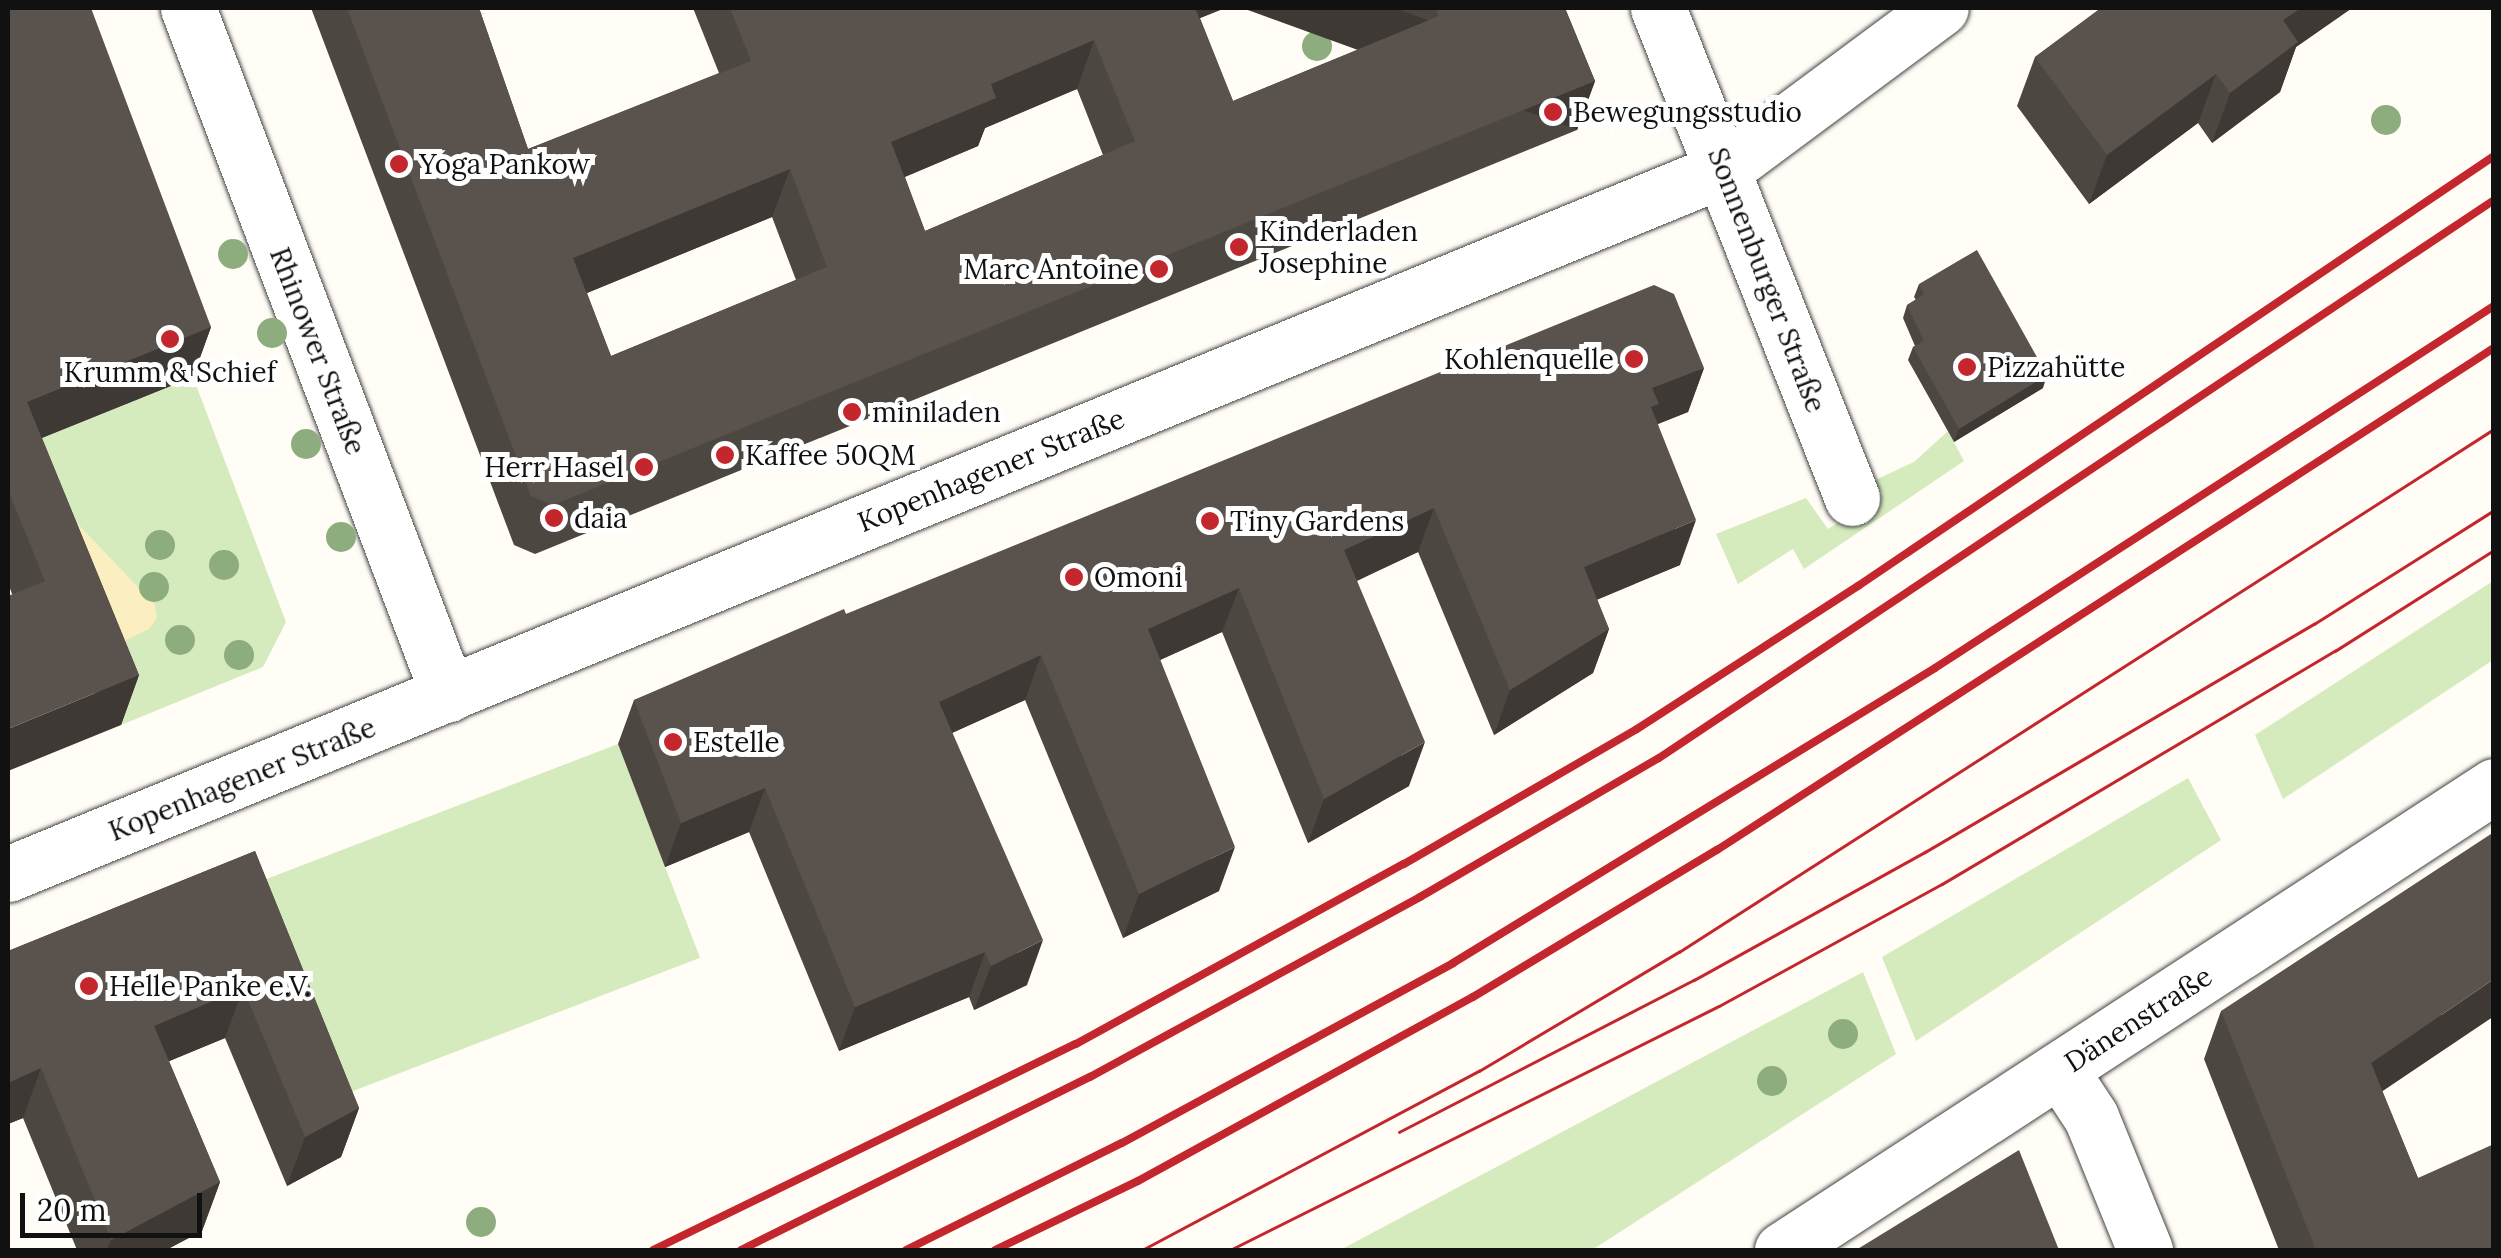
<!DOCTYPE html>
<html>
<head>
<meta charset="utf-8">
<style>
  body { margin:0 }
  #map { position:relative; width:2501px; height:1258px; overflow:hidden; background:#fffdf5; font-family:Lora,serif }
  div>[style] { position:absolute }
  .green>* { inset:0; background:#d5ebbd; transform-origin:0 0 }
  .sand>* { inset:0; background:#fbeec1 }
  .roads { filter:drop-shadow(0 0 2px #444) drop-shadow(0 0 2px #444) }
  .street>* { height:55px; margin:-27.5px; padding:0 27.5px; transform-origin:27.5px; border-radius:27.5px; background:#fff }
  .tram>* { height:2.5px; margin:-1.25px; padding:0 1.25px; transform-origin:1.25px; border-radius:1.25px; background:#c4262e }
  .rail>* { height:8px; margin:-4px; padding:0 4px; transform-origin:4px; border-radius:4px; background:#c4262e }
  .trees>* { width:30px; height:30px; margin:-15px; border-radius:50%; background:#8dad7f }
  .wall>* { inset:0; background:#4d4742 }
  .shaded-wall>* { inset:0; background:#3f3936; transform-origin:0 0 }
  .building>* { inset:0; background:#5a524d }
  .dots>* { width:28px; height:28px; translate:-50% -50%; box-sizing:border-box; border:5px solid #fff; border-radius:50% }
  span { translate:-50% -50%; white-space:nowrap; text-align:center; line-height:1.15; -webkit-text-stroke:10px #fff; paint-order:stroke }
  .poi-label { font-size:28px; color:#111 }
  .left { translate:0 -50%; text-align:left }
  .right { translate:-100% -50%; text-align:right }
  .street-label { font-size:28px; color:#111 }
  .frame { position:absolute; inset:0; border:10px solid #111; pointer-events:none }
  .scale { position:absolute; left:20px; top:1193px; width:182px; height:45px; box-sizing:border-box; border:5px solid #111; border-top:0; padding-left:12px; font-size:30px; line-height:35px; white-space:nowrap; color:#111; -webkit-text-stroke:8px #fff; paint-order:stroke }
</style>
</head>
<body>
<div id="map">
  <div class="green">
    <div style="clip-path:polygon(193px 377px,286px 622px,263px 667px,121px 725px,9px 451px)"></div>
    <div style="clip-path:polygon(1948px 431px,1964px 461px,1804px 569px,1793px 549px,1738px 584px,1716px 534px,1806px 498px,1828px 529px,1883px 494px,1873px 481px,1914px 462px)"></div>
    <div style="clip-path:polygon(2493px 581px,2493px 660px,2283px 799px,2255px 735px)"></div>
    <div style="left:618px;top:744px;width:229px;height:412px;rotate:69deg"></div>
    <div style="clip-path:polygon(2188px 778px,2221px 840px,1916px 1041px,1882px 957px)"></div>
    <div style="clip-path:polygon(1863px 972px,1896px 1054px,1592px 1250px,1340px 1250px)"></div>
  </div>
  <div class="sand">
    <div style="clip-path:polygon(75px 521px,155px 605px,157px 618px,149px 629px,126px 640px,122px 669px)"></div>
  </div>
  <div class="roads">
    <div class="street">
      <div style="left:188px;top:8px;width:734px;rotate:69.24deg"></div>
      <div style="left:1658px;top:8px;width:527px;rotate:68.4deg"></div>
      <div style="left:8px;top:874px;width:1855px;rotate:-22.33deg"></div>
      <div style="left:1724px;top:169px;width:270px;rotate:-36.6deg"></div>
      <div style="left:2060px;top:1070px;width:56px;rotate:56.6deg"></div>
      <div style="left:2091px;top:1117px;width:144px;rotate:67.9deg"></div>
      <div style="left:1782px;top:1250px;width:850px;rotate:-33.09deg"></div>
    </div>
  </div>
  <div class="tram">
    <div style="left:1399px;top:1132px;width:332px;rotate:-27.3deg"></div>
    <div style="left:1694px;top:980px;width:264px;rotate:-29deg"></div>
    <div style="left:1925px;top:852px;width:451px;rotate:-30.4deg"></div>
    <div style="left:2314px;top:624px;width:213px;rotate:-32.3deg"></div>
    <div style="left:1142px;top:1250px;width:382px;rotate:-28deg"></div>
    <div style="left:1479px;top:1071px;width:233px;rotate:-30.8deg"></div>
    <div style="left:1679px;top:952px;width:968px;rotate:-32.69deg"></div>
    <div style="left:1230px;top:1250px;width:546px;rotate:-26.52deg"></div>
    <div style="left:1719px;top:1006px;width:254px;rotate:-28.7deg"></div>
    <div style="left:1942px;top:884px;width:457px;rotate:-30.7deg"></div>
    <div style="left:2335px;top:651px;width:188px;rotate:-32.4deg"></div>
  </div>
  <div class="rail">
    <div style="left:653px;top:1250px;width:470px;rotate:-26deg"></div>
    <div style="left:1076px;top:1044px;width:374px;rotate:-28.8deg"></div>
    <div style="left:1404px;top:864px;width:269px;rotate:-30.1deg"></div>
    <div style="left:1637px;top:729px;width:263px;rotate:-32.9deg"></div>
    <div style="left:1858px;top:586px;width:768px;rotate:-34.06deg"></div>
    <div style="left:741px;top:1250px;width:390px;rotate:-26.4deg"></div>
    <div style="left:1090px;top:1077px;width:376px;rotate:-28.6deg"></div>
    <div style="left:1420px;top:897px;width:276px;rotate:-30.2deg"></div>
    <div style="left:1659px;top:758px;width:1004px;rotate:-33.75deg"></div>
    <div style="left:906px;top:1250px;width:241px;rotate:-26.4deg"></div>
    <div style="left:1122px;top:1143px;width:377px;rotate:-28.5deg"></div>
    <div style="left:1453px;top:963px;width:565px;rotate:-31.47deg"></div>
    <div style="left:1935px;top:668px;width:666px;rotate:-32.93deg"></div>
    <div style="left:995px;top:1250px;width:159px;rotate:-25.8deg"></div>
    <div style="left:1138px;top:1181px;width:382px;rotate:-28.8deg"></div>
    <div style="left:1473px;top:997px;width:285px;rotate:-31.1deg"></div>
    <div style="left:1717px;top:850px;width:925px;rotate:-32.87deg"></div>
  </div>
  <div class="trees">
    <div style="left:1317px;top:46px"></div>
    <div style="left:2386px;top:120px"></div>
    <div style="left:233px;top:254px"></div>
    <div style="left:272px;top:333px"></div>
    <div style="left:306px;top:444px"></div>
    <div style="left:341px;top:537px"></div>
    <div style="left:160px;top:545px"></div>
    <div style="left:224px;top:565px"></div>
    <div style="left:154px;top:587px"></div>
    <div style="left:180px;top:640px"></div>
    <div style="left:239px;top:655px"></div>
    <div style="left:1843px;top:1034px"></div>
    <div style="left:1772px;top:1081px"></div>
    <div style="left:481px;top:1222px"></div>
  </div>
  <div class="wall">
    <div style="clip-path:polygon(8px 8px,211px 327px,193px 377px,42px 438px,139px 675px,121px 725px,12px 594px,8px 583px)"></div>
    <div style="clip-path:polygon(evenodd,311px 8px,479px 8px,528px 149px,719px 73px,693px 8px,1225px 8px,1200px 18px,1233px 101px,1406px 30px,1396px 8px,1565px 8px,1595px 81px,1577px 130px,535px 554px,514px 545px,311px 8px,1077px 89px,1103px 155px,925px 231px,905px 177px,978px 146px,985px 128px,1077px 89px,311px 8px,772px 217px,796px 280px,611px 356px,587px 293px,772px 217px)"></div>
    <div style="clip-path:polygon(2101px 8px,2352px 8px,2296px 47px,2280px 92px,2212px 143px,2198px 123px,2089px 204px,2017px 106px,2035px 57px)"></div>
    <div style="clip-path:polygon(1919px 284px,2043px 388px,1954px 442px,1908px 360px,1913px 347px,1915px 346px,1903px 318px,1907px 305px,1916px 300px,1914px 297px)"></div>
    <div style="clip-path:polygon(1704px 368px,1688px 412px,1658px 424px,1680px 565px,1597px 599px,1609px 629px,1593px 673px,1494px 735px,1418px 552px,1357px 581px,1409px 786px,1308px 843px,1222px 632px,1160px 660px,1219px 891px,1123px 938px,1025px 700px,952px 733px,1027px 985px,974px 1010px,969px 997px,839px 1051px,749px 832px,665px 867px,618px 744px,634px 700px,846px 614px)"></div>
    <div style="clip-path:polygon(255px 851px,359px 1108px,341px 1157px,287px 1186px,225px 1038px,169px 1061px,220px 1182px,202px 1231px,166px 1250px,77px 1250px,23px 1118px,8px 1124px,8px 951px)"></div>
    <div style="clip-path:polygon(2221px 1011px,2494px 1016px,2382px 1091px,2418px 1178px,2494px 1250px,2279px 1250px,2204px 1059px)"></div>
  </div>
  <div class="shaded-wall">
    <div style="clip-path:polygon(1176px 8px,1225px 8px,1168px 31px)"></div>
    <div style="clip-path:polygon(2301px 8px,2352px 8px,2296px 47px,2280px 92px,2212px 143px,2230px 93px,2283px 20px)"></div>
    <div style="clip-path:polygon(1094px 40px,1077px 89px,985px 128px,978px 146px,873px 190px,891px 142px,991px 84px)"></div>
    <div style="clip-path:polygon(2216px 74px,2198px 123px,2089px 204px,2107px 155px)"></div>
    <div style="left:1595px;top:81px;width:52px;height:1125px;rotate:110deg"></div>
    <div style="clip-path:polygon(790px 169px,772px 217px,555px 306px,573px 258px)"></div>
    <div style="clip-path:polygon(211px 327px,193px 377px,9px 451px,27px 402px)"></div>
    <div style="clip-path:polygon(1704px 368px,1688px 412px,1650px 427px,1652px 388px)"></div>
    <div style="clip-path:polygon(2047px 375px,2043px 388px,1954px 442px,1959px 429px)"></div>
    <div style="clip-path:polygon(1434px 508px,1418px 552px,1328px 594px,1344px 550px)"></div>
    <div style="clip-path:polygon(1696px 520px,1680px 565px,1568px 612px,1584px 567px)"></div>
    <div style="clip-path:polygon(1239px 588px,1222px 632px,1131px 673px,1148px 629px)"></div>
    <div style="clip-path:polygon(1609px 629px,1593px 673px,1494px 735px,1510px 690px)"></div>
    <div style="clip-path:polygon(1041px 655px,1025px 700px,923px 746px,939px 702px)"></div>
    <div style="clip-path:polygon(139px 675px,121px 725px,8px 771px,8px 729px)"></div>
    <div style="clip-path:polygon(1425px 742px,1409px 786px,1308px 843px,1324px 799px)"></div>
    <div style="clip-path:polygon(765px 788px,749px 832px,665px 867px,681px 823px)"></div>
    <div style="clip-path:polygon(1235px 847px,1219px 891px,1123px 938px,1139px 894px)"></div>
    <div style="clip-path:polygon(1043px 940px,1027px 985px,974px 1010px,991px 966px)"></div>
    <div style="clip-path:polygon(985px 952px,969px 997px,839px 1051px,855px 1007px)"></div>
    <div style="clip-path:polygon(2494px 979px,2494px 1016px,2353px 1111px,2371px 1063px)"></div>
    <div style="clip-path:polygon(243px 988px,225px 1038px,136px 1075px,154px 1026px)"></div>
    <div style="clip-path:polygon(41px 1068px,23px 1118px,8px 1124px,8px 1083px)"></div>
    <div style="clip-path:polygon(359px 1108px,341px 1157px,287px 1186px,305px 1137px)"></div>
    <div style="clip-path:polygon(220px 1182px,202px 1231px,166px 1250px,107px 1250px,111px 1240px)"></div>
  </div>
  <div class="building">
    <div style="clip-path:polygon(8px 8px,91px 8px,211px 327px,27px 402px,139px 675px,8px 729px,8px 596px,45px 581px,8px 490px)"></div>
    <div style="clip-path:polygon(evenodd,347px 8px,479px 8px,528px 149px,751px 61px,730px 8px,1195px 8px,1233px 101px,1439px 16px,1435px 8px,1565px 8px,1595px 81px,553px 505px,531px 496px,347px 8px,1094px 40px,1135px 141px,925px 231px,891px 142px,996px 98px,991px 84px,1094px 40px,347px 8px,790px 169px,827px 267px,611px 356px,573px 258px,790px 169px)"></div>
    <div style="clip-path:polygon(2101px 8px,2301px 8px,2283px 20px,2298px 42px,2230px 93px,2216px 74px,2107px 155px,2035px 57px)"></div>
    <div style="clip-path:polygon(1977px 250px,2047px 375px,1959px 429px,1913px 347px,1924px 341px,1907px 305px,1924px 294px,1919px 284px)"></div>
    <div style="clip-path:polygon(1654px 285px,1674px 294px,1704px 368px,1652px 388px,1659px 404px,1651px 407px,1696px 520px,1584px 567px,1609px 629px,1510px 690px,1434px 508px,1344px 550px,1425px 742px,1324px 799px,1239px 588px,1148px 629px,1235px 847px,1139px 894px,1041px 655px,939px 702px,1043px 940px,991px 966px,985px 952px,855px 1007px,765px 788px,681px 823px,634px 700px,844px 609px,846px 614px)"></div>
    <div style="clip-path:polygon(2494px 832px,2494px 979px,2371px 1063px,2418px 1178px,2494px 1144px,2494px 1250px,2316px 1250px,2221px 1011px)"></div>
    <div style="clip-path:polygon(255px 851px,359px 1108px,305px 1137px,243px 988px,154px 1026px,220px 1182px,111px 1240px,41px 1068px,8px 1083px,8px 951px)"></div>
    <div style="clip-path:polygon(2019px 1150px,2059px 1250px,1856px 1250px)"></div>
  </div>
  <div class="dots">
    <div style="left:1553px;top:112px;background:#c4262e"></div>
    <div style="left:399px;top:164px;background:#c4262e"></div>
    <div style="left:1239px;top:247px;background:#c4262e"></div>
    <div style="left:1159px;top:269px;background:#c4262e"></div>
    <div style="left:170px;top:339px;background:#c4262e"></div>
    <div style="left:1634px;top:359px;background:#c4262e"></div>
    <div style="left:1967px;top:367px;background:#c4262e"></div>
    <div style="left:852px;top:412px;background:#c4262e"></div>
    <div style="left:725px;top:455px;background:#c4262e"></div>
    <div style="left:644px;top:467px;background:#c4262e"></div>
    <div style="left:554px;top:518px;background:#c4262e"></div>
    <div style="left:1210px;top:521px;background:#c4262e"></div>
    <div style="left:1074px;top:577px;background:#c4262e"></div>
    <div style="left:673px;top:742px;background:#c4262e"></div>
    <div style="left:89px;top:986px;background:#c4262e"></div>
  </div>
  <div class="poi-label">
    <span class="left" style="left:1573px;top:112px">Bewegungsstudio</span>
    <span class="left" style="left:419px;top:164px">Yoga Pankow</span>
    <span class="left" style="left:1259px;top:247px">Kinderladen<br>Josephine</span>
    <span class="right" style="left:1139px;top:269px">Marc Antoine</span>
    <span class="right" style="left:1614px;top:359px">Kohlenquelle</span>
    <span class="left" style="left:1987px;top:367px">Pizzahütte</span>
    <span style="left:170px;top:372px">Krumm &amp; Schief</span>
    <span class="left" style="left:872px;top:412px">miniladen</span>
    <span class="left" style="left:745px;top:455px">Kaffee 50QM</span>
    <span class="right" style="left:624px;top:467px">Herr Hasel</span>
    <span class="left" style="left:574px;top:518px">daia</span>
    <span class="left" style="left:1230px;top:521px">Tiny Gardens</span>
    <span class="left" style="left:1094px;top:577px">Omoni</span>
    <span class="left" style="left:693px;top:742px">Estelle</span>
    <span class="left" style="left:109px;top:986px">Helle Panke e.V.</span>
  </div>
  <div class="street-label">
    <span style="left:1767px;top:280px;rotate:69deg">Sonnenburger Straße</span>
    <span style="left:318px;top:351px;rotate:69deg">Rhinower Straße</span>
    <span style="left:991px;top:470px;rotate:-22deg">Kopenhagener Straße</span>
    <span style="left:242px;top:779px;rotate:-22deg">Kopenhagener Straße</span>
    <span style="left:2138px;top:1019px;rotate:-33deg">Dänenstraße</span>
  </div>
  <div class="frame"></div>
  <div class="scale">20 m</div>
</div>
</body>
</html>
